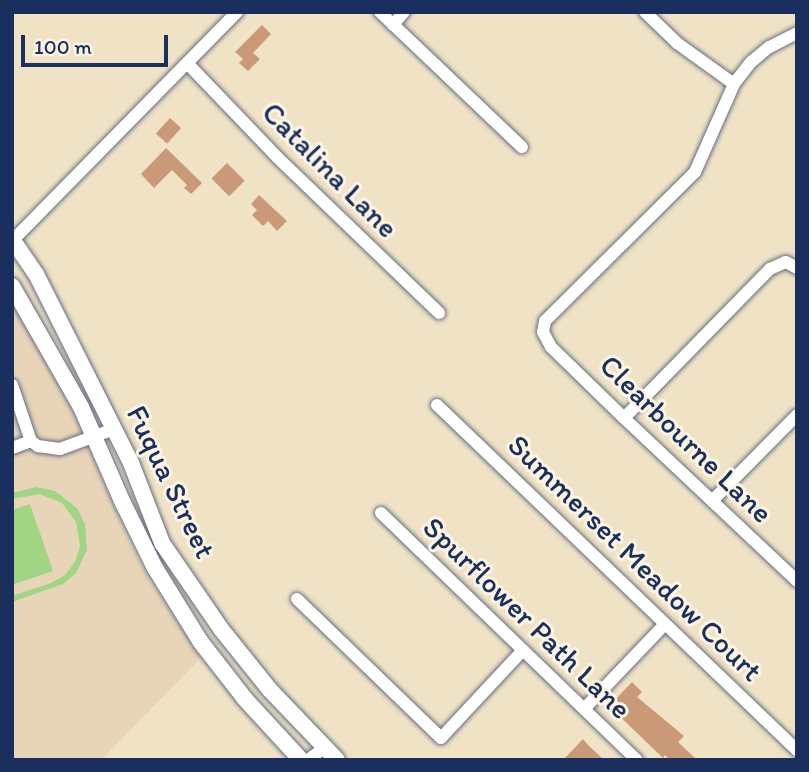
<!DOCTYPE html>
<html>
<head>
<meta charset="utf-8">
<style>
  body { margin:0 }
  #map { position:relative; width:809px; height:772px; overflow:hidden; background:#f0e3c5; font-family:Itim,sans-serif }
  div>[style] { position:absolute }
  .built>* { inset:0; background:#e8d5b8 }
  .green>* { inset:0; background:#a1d586 }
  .building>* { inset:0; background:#ca9978; transform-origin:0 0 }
  .roads { filter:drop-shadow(0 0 2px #666e82) drop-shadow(0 0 2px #666e82) }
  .minor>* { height:12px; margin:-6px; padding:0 6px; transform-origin:6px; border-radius:6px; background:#fff }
  .major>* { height:16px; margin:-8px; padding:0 8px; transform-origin:8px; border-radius:8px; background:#fff }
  span { translate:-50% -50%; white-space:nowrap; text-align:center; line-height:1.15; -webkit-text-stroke:6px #fcf5e5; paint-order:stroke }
  .street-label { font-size:30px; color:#1b2f5e }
  .frame { position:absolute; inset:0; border:14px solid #1b2f5e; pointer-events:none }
  .scale { position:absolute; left:21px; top:35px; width:147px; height:32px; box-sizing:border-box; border:4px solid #1b2f5e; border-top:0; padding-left:9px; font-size:21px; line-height:24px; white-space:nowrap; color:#1b2f5e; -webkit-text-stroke:5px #fcf5e5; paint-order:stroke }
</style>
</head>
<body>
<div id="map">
  <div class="built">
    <div style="clip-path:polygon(12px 299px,66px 397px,129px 541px,152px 584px,201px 658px,101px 760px,12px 760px)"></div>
  </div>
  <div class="green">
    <div style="clip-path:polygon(36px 487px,55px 491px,77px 508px,85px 524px,87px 550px,76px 573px,63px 584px,12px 602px,12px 596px,51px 583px,65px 575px,75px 562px,80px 546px,76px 522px,62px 503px,40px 494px,12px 499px,12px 493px)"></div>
    <div style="clip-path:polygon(30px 504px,53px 571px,12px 585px,12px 510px)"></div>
  </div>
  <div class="building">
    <div style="clip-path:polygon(262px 25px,271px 34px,253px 53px,260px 59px,248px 71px,239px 63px,243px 59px,235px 52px)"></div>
    <div style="left:170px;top:118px;width:15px;height:21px;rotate:42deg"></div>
    <div style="clip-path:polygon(166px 148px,202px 183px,191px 194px,184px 188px,187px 185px,172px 170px,154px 188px,141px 174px)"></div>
    <div style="left:227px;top:163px;width:25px;height:22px;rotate:45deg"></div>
    <div style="clip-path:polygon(259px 195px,287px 221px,277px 231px,268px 221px,263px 226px,252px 215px,257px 210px,251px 204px)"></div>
    <div style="clip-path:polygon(632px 682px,642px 692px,637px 697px,684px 736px,678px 742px,697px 760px,670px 760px,665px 755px,663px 758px,611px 708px,611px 704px)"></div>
    <div style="clip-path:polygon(583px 739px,588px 745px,604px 760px,563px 760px)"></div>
  </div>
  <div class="roads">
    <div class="minor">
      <div style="left:380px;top:12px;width:196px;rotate:43.6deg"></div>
      <div style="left:645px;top:12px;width:45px;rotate:44.1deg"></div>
      <div style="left:677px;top:43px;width:70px;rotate:35.7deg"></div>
      <div style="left:393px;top:25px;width:17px;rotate:-50deg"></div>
      <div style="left:797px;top:33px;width:31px;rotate:153deg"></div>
      <div style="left:769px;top:47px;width:23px;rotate:140deg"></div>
      <div style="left:751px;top:62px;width:28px;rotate:128deg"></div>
      <div style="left:734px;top:84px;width:96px;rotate:113.9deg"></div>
      <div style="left:695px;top:172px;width:211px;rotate:135.2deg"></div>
      <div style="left:545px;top:321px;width:11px;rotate:100deg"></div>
      <div style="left:543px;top:332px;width:17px;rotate:62deg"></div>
      <div style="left:551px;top:347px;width:102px;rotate:44.2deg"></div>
      <div style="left:624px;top:418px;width:238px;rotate:43.3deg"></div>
      <div style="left:187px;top:63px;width:130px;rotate:46.2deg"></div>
      <div style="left:277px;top:157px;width:225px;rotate:43.9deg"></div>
      <div style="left:13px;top:240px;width:320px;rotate:-45.5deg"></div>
      <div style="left:12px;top:385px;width:59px;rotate:71.3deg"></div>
      <div style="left:31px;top:441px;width:9px;rotate:36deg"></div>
      <div style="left:38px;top:446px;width:22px;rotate:8deg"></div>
      <div style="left:60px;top:449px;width:58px;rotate:-20.3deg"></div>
      <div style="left:437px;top:405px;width:499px;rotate:43.8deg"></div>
      <div style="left:624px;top:418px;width:209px;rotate:-45.6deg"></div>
      <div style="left:770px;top:269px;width:17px;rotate:-24deg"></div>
      <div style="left:786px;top:262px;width:13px;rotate:29deg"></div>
      <div style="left:12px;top:448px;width:20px;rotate:-20deg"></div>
      <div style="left:712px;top:501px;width:121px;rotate:-45.3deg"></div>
      <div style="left:381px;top:513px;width:356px;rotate:44deg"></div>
      <div style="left:297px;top:599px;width:200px;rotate:44deg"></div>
      <div style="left:441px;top:738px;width:120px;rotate:-47deg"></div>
      <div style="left:584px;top:709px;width:117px;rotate:-46.4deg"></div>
      <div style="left:308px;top:760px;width:20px;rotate:-37deg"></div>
    </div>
    <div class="major">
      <div style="left:12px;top:239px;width:42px;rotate:55.6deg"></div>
      <div style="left:36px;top:274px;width:212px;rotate:63.3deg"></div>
      <div style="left:131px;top:463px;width:86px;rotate:68.8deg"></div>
      <div style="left:162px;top:543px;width:104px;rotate:55.5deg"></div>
      <div style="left:221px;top:629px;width:77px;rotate:51.3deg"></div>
      <div style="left:269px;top:689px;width:98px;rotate:46.2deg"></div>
      <div style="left:12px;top:286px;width:139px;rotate:60.3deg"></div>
      <div style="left:81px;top:407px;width:105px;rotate:66.4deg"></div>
      <div style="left:123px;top:503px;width:72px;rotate:63.8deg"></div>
      <div style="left:155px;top:568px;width:86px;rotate:58.3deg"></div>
      <div style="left:200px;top:641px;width:73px;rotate:52.2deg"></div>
      <div style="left:245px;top:699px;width:83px;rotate:47.4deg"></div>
    </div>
  </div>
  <div class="street-label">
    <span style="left:330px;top:170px;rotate:45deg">Catalina Lane</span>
    <span style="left:686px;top:439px;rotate:44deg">Clearbourne Lane</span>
    <span style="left:171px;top:482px;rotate:64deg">Fuqua Street</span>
    <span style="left:635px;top:558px;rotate:44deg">Summerset Meadow Court</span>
    <span style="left:527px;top:618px;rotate:44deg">Spurflower Path Lane</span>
  </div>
  <div class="frame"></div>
  <div class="scale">100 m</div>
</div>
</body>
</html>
